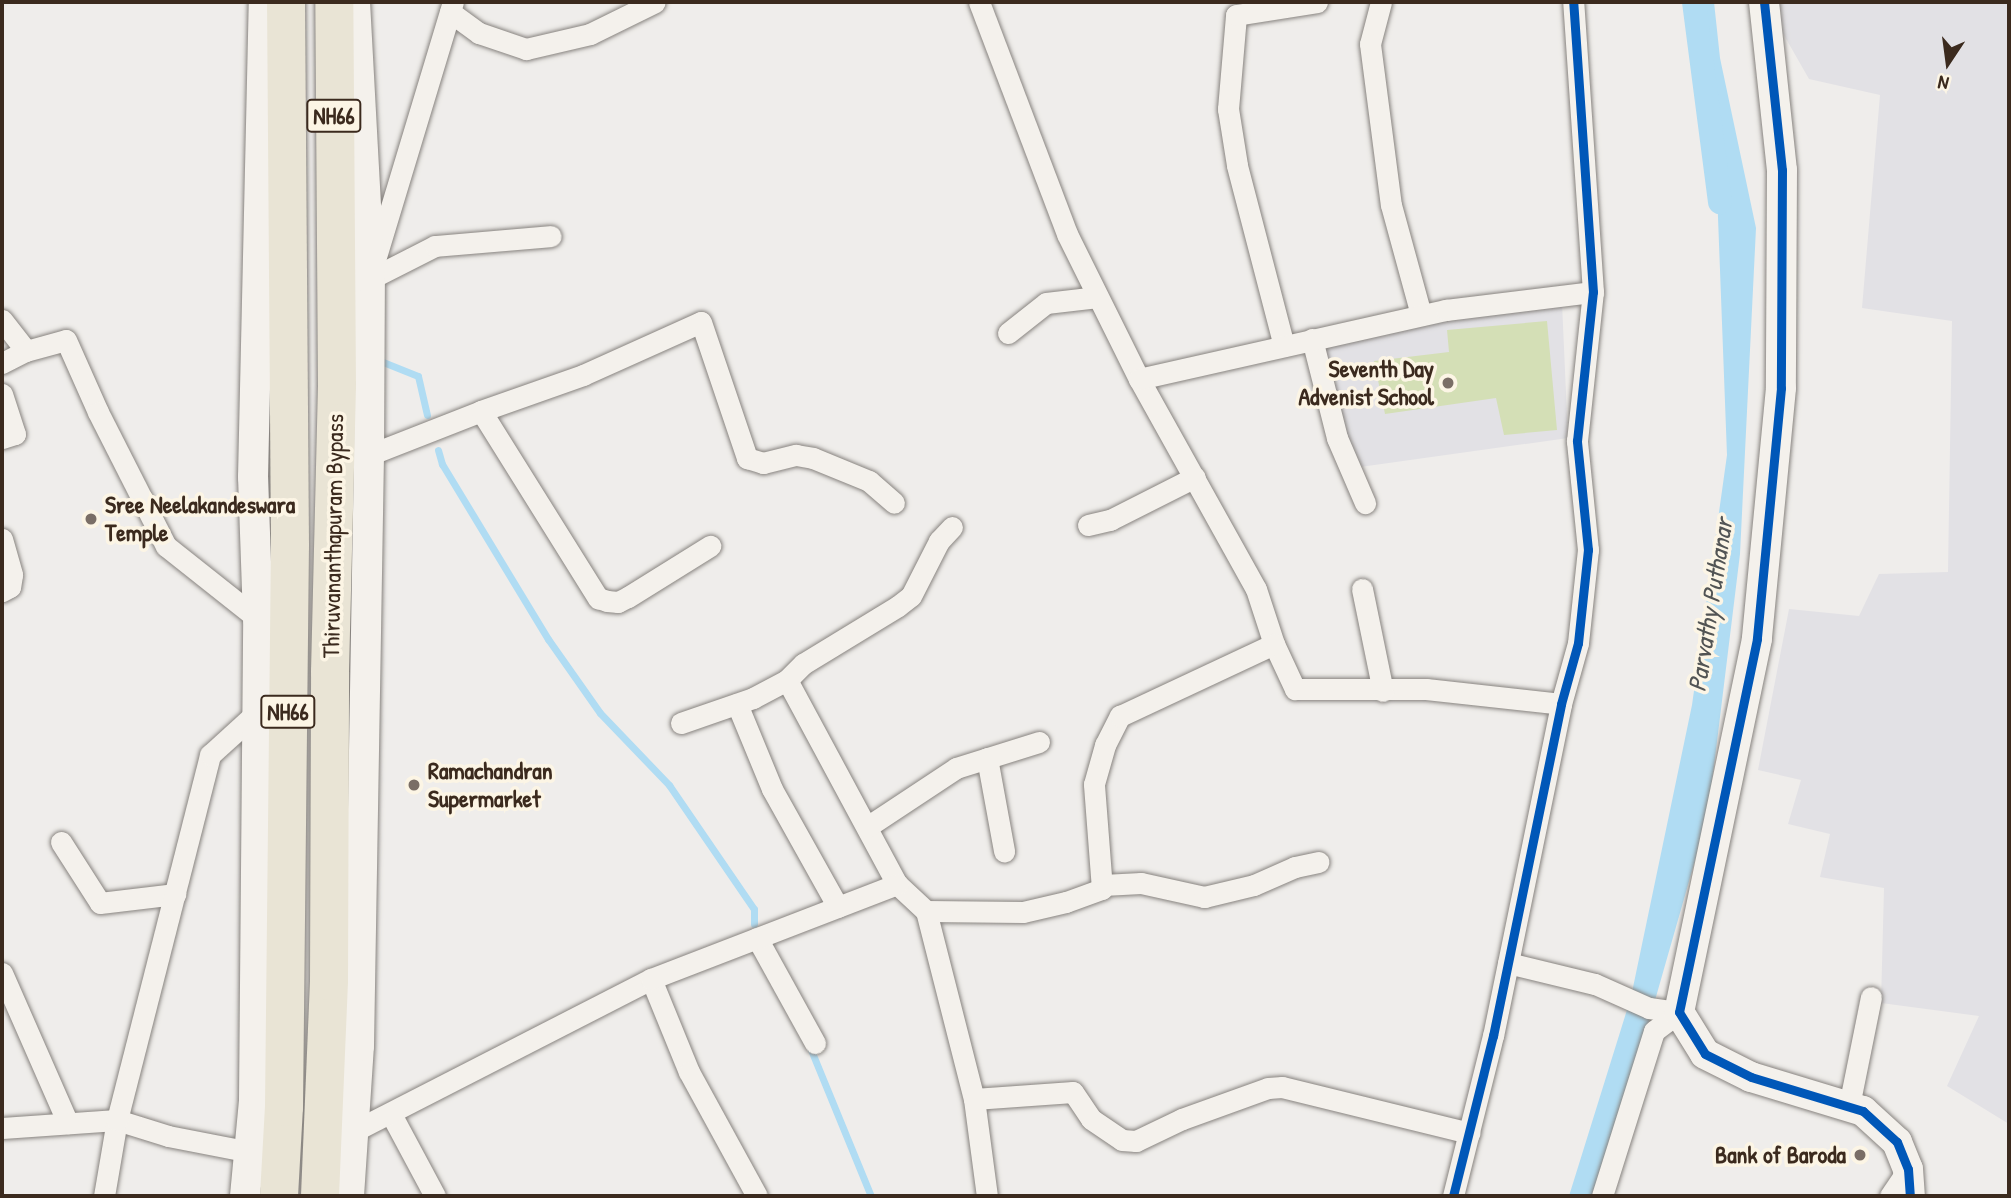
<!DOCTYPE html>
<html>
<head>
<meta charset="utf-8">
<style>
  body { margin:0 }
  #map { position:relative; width:2011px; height:1198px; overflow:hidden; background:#efedeb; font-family:"Patrick Hand",sans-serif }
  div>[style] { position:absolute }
  .built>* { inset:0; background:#e2e1e5 }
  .green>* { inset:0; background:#d4dfb6 }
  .water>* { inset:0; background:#b0dcf3 }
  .stream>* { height:7px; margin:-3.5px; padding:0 3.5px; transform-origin:3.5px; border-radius:3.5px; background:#b0dcf3 }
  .canal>* { height:24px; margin:-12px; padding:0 12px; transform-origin:12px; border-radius:12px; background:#b0dcf3 }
  .roads { filter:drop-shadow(0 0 2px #87837f) drop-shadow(0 0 2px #87837f) }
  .street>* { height:21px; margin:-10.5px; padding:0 10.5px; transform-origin:10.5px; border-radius:10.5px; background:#f4f1ec }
  .secondary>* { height:30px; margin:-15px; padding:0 15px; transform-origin:15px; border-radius:15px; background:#f4f1ec }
  .highway>* { height:38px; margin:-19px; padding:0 19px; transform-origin:19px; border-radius:19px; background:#e9e4d5 }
  .cycleway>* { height:9px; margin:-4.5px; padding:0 4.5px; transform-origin:4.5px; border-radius:4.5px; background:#0057b8 }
  .dots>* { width:19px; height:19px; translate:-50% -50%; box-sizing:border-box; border:4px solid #fcf5e5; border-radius:50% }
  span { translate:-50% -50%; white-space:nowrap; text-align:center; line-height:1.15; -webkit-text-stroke:7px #fcf5e5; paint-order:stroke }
  .shield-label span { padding:2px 5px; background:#fcf5e5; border:2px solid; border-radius:5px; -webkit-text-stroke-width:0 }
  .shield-label { font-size:23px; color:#3b2a1e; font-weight:700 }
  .poi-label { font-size:24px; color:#3b2a1e; font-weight:700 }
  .right { translate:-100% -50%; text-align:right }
  .left { translate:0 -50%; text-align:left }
  .street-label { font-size:24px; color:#3b2a1e }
  .water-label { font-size:26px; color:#525454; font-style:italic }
  .frame { position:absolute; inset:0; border:4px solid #3b2a1e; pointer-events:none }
  .north { position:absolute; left:1913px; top:28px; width:70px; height:70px; -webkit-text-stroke:5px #fcf5e5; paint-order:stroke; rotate:193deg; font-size:19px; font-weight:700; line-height:28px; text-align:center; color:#3b2a1e }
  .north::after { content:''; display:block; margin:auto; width:24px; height:32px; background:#3b2a1e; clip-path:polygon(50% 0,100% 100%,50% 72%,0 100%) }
</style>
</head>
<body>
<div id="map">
  <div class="built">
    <div style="clip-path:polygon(1772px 2px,2009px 2px,2009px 1124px,1947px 1086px,1979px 1016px,1881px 1003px,1884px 888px,1820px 877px,1830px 834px,1788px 824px,1801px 780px,1758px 770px,1789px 609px,1859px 616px,1879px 574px,1948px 572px,1952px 321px,1862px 308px,1880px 95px,1809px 79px,1773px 16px)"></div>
    <div style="clip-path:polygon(1562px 303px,1568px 438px,1353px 468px,1316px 328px)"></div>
  </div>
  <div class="green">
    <div style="clip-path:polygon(1547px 321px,1557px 430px,1504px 435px,1496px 398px,1385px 414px,1374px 361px,1449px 352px,1447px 330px)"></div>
  </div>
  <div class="water">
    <div style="clip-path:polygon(1695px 2px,1714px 2px,1720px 58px,1756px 228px,1740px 554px,1708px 815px,1599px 1196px,1569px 1196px,1631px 997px,1692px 705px,1727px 455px,1714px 112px)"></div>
  </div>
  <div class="stream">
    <div style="left:378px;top:360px;width:43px;rotate:21.8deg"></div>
    <div style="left:418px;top:376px;width:40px;rotate:77deg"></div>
    <div style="left:438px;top:450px;width:15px;rotate:74deg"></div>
    <div style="left:442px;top:464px;width:205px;rotate:58.8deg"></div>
    <div style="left:548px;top:639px;width:90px;rotate:54.9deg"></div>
    <div style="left:600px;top:713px;width:100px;rotate:46.2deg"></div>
    <div style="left:669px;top:785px;width:150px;rotate:55.6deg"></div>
    <div style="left:754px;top:909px;width:15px;rotate:90deg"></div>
    <div style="left:809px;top:1045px;width:163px;rotate:67.7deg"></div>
  </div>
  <div class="canal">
    <div style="left:1694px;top:2px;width:202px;rotate:82.6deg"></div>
  </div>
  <div class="roads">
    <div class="street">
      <div style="left:979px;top:2px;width:248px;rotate:69.2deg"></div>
      <div style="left:1067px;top:234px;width:162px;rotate:63.6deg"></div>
      <div style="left:1139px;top:379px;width:240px;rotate:60.9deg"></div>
      <div style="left:1256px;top:589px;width:58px;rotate:71.9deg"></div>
      <div style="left:1274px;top:644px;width:50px;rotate:65deg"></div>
      <div style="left:1295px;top:689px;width:131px"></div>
      <div style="left:1426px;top:689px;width:136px;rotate:6.3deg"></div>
      <div style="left:1381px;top:2px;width:43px;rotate:104.7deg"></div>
      <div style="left:1370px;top:44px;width:162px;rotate:82.6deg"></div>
      <div style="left:1391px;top:205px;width:114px;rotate:74.7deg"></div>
      <div style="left:450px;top:12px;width:36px;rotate:36deg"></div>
      <div style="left:479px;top:33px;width:50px;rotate:18.8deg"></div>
      <div style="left:526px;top:49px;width:66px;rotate:-13.2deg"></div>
      <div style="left:590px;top:34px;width:72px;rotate:-26.2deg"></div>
      <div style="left:375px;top:260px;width:270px;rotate:-73.2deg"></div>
      <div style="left:370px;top:279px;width:73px;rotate:-26.9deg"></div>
      <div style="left:435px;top:246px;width:116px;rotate:-4.9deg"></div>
      <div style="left:2px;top:320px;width:39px;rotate:52deg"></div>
      <div style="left:1008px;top:333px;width:48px;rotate:-38.3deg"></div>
      <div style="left:1046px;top:303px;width:52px;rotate:-6.6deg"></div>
      <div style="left:1312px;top:339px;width:102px;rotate:75.8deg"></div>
      <div style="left:1337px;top:438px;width:71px;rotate:66.7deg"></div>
      <div style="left:1284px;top:346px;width:187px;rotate:-104.6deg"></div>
      <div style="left:1237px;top:165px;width:57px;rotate:-99.1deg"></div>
      <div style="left:1228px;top:109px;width:94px;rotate:-85.1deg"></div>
      <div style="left:1236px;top:15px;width:82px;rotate:-9.1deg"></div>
      <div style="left:2px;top:363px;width:27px;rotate:-27deg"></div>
      <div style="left:26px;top:351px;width:41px;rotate:-15.4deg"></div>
      <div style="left:66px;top:340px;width:79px;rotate:66deg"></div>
      <div style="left:98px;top:412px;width:150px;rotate:63.1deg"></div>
      <div style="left:166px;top:546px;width:117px;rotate:38.4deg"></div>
      <div style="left:1139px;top:379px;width:315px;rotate:-12.7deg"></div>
      <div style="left:1446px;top:310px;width:148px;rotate:-7deg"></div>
      <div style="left:2px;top:394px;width:42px;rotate:72deg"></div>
      <div style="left:15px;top:434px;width:14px;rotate:163deg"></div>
      <div style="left:481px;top:411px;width:108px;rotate:-19.4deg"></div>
      <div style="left:583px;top:375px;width:129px;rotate:-24.2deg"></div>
      <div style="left:701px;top:322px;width:144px;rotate:71.3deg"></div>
      <div style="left:747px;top:458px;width:17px;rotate:17deg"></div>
      <div style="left:763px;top:463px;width:34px;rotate:-14deg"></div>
      <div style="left:796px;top:455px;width:17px;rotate:10deg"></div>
      <div style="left:813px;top:458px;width:61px;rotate:22.3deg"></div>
      <div style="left:869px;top:481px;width:33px;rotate:41deg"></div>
      <div style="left:369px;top:455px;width:120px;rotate:-21.4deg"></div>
      <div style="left:481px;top:411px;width:221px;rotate:58deg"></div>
      <div style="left:598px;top:598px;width:9px;rotate:18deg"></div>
      <div style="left:607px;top:601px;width:11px;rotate:5deg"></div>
      <div style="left:618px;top:602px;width:11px;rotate:-27deg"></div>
      <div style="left:628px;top:597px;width:97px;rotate:-31.9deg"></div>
      <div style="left:1088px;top:525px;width:23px;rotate:-13deg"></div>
      <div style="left:1110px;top:520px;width:95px;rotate:-26.8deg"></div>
      <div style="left:2px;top:539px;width:37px;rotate:74deg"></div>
      <div style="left:12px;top:575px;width:12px;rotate:99deg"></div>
      <div style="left:10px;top:587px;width:9px;rotate:153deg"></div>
      <div style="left:1362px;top:589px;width:104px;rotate:78.4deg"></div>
      <div style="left:787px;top:680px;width:232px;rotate:61.7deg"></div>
      <div style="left:897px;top:884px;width:40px;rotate:43deg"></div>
      <div style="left:926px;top:911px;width:194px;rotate:75.7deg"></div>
      <div style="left:974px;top:1099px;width:98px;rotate:82.4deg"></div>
      <div style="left:737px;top:704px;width:92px;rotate:67.6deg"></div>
      <div style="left:772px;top:789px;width:135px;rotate:60.8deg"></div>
      <div style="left:681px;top:723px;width:76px;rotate:-19.1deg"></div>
      <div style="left:753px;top:698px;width:38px;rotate:-28deg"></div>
      <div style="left:787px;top:680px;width:23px;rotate:-45deg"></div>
      <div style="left:803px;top:664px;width:111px;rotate:-31.4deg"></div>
      <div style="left:898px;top:606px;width:16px;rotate:-38deg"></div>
      <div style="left:911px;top:596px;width:62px;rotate:-63deg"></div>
      <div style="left:939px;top:541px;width:19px;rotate:-47deg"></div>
      <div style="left:987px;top:758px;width:95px;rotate:79.6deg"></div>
      <div style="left:867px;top:827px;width:107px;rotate:-33.5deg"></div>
      <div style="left:956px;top:768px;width:87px;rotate:-17.4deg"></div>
      <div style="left:61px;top:842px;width:72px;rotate:57.4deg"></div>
      <div style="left:100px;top:903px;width:76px;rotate:-6.8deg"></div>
      <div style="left:1103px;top:885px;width:38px;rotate:-3deg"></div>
      <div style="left:1141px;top:883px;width:65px;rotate:12.5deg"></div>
      <div style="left:1204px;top:897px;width:51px;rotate:-13.5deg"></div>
      <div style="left:1254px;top:885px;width:45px;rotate:-23.7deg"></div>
      <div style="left:1295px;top:867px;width:24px;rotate:-12deg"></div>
      <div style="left:926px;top:911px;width:97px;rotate:0.6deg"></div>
      <div style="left:1023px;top:912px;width:44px;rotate:-13.1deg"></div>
      <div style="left:1066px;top:902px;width:38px;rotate:-20deg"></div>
      <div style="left:1102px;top:889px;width:105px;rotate:-94.4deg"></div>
      <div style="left:1094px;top:784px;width:41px;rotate:-74.2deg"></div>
      <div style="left:1105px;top:745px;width:33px;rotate:-63deg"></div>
      <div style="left:1120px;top:716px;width:170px;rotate:-25.1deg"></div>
      <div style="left:757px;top:938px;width:120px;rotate:61.1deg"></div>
      <div style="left:1508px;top:963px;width:89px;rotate:13.6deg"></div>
      <div style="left:1595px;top:984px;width:59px;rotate:24deg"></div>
      <div style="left:1649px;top:1008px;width:30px;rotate:8deg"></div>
      <div style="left:2px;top:973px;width:164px;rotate:66.3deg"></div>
      <div style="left:651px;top:979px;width:100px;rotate:67.8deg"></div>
      <div style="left:689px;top:1072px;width:141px;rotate:61.3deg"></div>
      <div style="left:974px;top:1099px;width:99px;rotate:-4deg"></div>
      <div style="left:1073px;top:1092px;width:32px;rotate:56deg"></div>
      <div style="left:1091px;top:1119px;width:37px;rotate:34deg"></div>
      <div style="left:1122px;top:1140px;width:14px;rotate:4deg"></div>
      <div style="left:1136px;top:1141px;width:51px;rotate:-25.6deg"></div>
      <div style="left:1182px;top:1119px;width:91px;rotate:-19.8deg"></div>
      <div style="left:1268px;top:1088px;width:14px;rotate:-4deg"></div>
      <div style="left:1282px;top:1087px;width:193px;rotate:13.8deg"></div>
      <div style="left:1849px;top:1106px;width:111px;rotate:-78.6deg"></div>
      <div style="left:391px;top:1114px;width:93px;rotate:61.8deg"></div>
      <div style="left:2px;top:1128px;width:115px;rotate:-4deg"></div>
      <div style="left:117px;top:1120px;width:53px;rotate:17.4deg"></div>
      <div style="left:168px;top:1136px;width:84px;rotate:11deg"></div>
      <div style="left:356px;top:1130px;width:331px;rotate:-27.1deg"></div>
      <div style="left:651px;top:979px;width:264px;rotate:-21.1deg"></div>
      <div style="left:104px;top:1196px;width:77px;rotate:-80.3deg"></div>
      <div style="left:117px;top:1120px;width:377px;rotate:-75.7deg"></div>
      <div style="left:210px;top:755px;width:61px;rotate:-42.3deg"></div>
      <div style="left:1453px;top:1196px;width:165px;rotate:-76deg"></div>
      <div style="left:1493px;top:1036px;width:339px;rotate:-78.4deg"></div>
      <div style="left:1561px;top:704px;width:63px;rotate:-74.4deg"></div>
      <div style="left:1578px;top:643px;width:94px;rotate:-83.9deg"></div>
      <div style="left:1588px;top:550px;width:110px;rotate:-95.8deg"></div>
      <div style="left:1577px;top:441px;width:150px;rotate:-83.9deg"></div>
      <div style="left:1593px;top:292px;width:291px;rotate:-93.9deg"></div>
      <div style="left:1602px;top:1196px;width:173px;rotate:-72.5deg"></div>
      <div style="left:1654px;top:1031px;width:31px;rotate:-37deg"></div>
      <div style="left:1890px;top:1196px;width:32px;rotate:-56deg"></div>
    </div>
    <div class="secondary">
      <div style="left:1764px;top:2px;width:169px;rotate:83.9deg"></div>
      <div style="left:1782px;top:170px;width:218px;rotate:90.3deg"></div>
      <div style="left:1781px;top:388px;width:252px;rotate:95.5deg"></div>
      <div style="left:1757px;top:639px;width:381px;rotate:101.8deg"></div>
      <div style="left:1679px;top:1012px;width:49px;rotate:58.2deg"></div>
      <div style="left:1705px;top:1054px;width:51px;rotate:26.6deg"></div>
      <div style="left:1751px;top:1077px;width:117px;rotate:16.9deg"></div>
      <div style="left:1863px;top:1111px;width:46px;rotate:42.4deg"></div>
      <div style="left:1897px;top:1142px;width:29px;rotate:68deg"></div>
      <div style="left:1908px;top:1169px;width:27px;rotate:86deg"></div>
      <div style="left:245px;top:1196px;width:96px;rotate:-84.6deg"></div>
      <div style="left:254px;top:1100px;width:481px;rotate:-89.5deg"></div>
      <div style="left:258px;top:619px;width:142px;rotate:-92deg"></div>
      <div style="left:253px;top:477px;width:475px;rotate:-88.7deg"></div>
      <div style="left:349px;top:1196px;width:150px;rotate:-86.2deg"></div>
      <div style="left:359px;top:1046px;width:591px;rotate:-89.03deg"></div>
      <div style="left:369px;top:455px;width:176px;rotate:-89.7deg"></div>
      <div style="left:370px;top:279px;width:277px;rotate:-93.1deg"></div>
    </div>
    <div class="highway">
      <div style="left:279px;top:1196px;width:89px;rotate:-86.8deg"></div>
      <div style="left:284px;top:1107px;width:562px;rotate:-89.39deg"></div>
      <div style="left:290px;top:545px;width:543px;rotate:-90.42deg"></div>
      <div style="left:320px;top:1196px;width:215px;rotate:-87.6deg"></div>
      <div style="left:329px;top:981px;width:309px;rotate:-89.8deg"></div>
      <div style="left:330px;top:672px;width:286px;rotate:-88.6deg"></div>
      <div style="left:337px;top:386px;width:384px;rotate:-90.4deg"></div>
    </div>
  </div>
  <div class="cycleway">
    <div style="left:1764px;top:2px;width:169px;rotate:83.9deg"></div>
    <div style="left:1782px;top:170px;width:218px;rotate:90.3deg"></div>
    <div style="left:1781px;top:388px;width:252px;rotate:95.5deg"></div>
    <div style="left:1757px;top:639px;width:381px;rotate:101.8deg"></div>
    <div style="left:1679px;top:1012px;width:49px;rotate:58.2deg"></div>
    <div style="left:1705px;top:1054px;width:51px;rotate:26.6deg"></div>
    <div style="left:1751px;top:1077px;width:117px;rotate:16.9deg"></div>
    <div style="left:1863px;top:1111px;width:46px;rotate:42.4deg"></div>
    <div style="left:1897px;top:1142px;width:29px;rotate:68deg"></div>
    <div style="left:1908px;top:1169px;width:27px;rotate:86deg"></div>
    <div style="left:1453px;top:1196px;width:165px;rotate:-76deg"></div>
    <div style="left:1493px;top:1036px;width:339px;rotate:-78.4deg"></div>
    <div style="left:1561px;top:704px;width:63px;rotate:-74.4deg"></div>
    <div style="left:1578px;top:643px;width:94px;rotate:-83.9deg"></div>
    <div style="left:1588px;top:550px;width:110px;rotate:-95.8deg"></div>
    <div style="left:1577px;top:441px;width:150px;rotate:-83.9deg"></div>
    <div style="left:1593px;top:292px;width:291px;rotate:-93.9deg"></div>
  </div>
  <div class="dots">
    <div style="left:1448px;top:383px;background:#7a6e66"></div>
    <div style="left:91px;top:519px;background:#7a6e66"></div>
    <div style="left:414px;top:785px;background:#7a6e66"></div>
    <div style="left:1860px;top:1155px;background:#7a6e66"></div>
  </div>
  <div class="shield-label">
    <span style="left:334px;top:116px">NH66</span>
    <span style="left:288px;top:712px">NH66</span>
  </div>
  <div class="poi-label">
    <span class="right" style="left:1434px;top:383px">Seventh Day<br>Advenist School</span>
    <span class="left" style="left:105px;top:519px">Sree Neelakandeswara<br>Temple</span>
    <span class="left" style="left:428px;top:785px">Ramachandran<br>Supermarket</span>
    <span class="right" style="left:1846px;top:1155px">Bank of Baroda</span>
  </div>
  <div class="street-label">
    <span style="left:333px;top:536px;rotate:-89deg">Thiruvananthapuram Bypass</span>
  </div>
  <div class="water-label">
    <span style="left:1710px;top:605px;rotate:-81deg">Parvathy Puthanar</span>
  </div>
  <div class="frame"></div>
  <div class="north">N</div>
</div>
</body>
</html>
